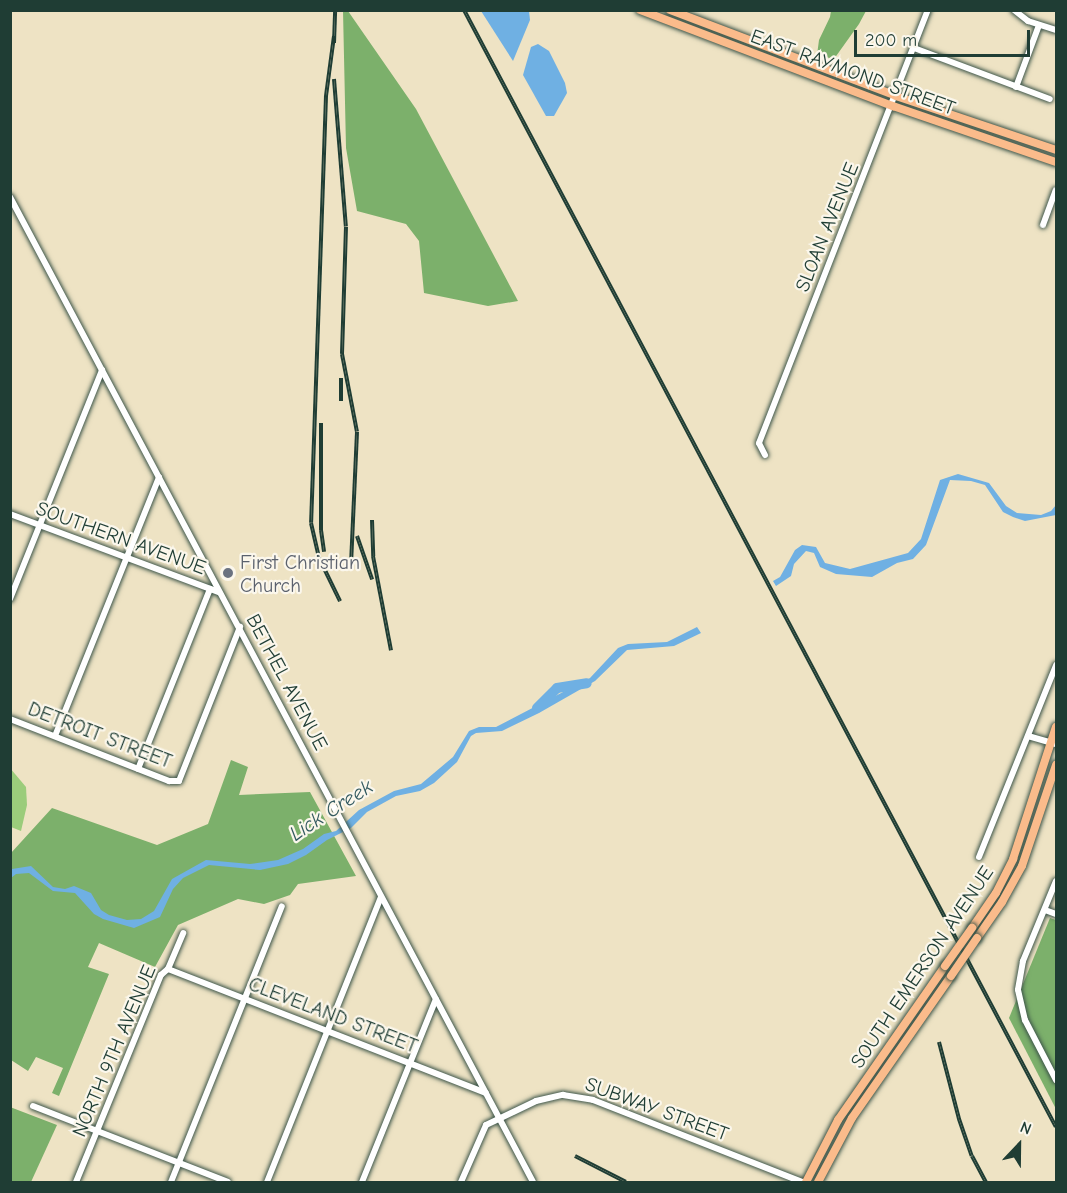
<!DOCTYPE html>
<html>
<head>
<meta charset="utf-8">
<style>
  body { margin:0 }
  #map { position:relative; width:1067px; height:1193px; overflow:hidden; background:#eee3c4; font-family:"Comic Neue",sans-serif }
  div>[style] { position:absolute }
  .green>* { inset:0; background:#9bcc7b }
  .forest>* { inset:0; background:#7cb06b }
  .water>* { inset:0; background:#6fb0e3 }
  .river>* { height:10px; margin:-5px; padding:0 5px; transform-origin:5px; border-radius:5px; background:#6fb0e3 }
  .roads { filter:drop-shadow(0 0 2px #3e564a) drop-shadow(0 0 2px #3e564a) }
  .minor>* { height:6px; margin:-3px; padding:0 3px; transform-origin:3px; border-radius:3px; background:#fff }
  .major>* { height:8px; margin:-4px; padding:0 4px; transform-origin:4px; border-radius:4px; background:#fabb8b }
  .rail>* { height:4px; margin-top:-2px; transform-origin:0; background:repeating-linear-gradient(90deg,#fbf7ec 0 4.5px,#1f3d34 0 9px); box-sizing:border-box; border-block:2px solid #1f3d34 }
  .bridges { filter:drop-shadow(0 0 2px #3e564a) drop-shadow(0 0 2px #3e564a) }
  .major-bridge>* { height:8px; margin:-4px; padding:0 4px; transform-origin:4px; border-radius:4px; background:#fabb8b }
  .dots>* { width:16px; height:16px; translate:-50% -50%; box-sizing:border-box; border:3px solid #fbf7ec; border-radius:50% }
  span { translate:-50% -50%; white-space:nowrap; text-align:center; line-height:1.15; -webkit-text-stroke:4.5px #fbf7ec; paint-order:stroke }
  .street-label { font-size:20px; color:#1f3d34 }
  .worship-label { font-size:20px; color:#5b616d }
  .left { translate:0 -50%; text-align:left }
  .water-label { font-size:21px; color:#335a60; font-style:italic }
  .frame { position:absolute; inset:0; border:12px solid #1f3d34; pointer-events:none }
  .north { position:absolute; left:989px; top:1115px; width:60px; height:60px; -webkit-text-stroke:4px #fbf7ec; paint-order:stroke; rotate:22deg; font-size:16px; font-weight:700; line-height:24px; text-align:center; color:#1f3d34 }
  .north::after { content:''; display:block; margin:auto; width:21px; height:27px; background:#1f3d34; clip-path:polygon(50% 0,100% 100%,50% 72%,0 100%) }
  .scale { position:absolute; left:854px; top:30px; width:176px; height:27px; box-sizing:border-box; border:3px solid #1f3d34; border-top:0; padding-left:8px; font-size:18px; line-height:21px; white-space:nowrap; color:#1f3d34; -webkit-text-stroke:4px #fbf7ec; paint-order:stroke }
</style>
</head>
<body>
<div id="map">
  <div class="green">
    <div style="clip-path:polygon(10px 768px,26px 787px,27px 805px,21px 831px,11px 827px)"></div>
  </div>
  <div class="forest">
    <div style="clip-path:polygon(343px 11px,348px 11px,416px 109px,518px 301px,488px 306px,424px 293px,419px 241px,406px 224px,357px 211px,346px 148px)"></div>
    <div style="clip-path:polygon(831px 11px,866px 11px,859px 24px,834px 59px,817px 55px,819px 40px,830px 17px)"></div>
    <div style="clip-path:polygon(231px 760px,248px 767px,239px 795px,310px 792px,356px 876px,298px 884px,290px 895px,264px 904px,238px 899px,178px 925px,155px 967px,99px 943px,88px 967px,109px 974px,59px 1096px,52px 1093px,63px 1068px,36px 1057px,28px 1071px,11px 1060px,11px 853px,52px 808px,157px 845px,208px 824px)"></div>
    <div style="clip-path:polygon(1050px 918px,1056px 920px,1056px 1109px,1009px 1018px)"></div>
    <div style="clip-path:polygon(10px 1107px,57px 1125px,31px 1182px,11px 1182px)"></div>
  </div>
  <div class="water">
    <div style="clip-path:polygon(481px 11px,529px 11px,530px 20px,513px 61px)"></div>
    <div style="clip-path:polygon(538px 44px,549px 51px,565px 83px,567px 93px,554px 116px,546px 116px,523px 75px,531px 47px)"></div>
    <div style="clip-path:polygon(958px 474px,989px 483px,1006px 506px,1017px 513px,1041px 515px,1051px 511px,1056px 505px,1056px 515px,1025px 521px,1013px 517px,1003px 512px,985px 485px,971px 481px,950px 480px,926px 545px,913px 559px,897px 563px,872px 577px,836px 574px,820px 567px,814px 553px,806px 551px,794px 564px,791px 576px,776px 586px,773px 581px,780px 577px,795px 550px,802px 545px,816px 547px,825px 563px,850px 569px,908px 553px,921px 539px,940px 480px)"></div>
    <div style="clip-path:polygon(697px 627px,701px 633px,674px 646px,627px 650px,595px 681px,539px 713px,502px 731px,476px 733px,471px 736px,457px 762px,434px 783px,420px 791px,396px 796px,367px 812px,351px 828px,327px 840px,306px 855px,288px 864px,260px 870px,209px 865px,183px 878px,173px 889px,160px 917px,134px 928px,103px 919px,94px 914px,75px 893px,53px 891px,29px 873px,16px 874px,11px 878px,12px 869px,31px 866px,53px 887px,65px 889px,74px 886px,91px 893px,101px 910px,109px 915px,127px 920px,141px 919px,154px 911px,172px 879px,197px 865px,206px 860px,250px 864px,278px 860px,303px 849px,324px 834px,336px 831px,359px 810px,394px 791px,421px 784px,453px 757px,469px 731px,479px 727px,496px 727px,590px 678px,618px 648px,628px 644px,667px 642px)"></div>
  </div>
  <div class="river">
    <div style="left:537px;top:708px;width:28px;rotate:-45deg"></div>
    <div style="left:557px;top:688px;width:30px;rotate:-9deg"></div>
  </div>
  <div class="roads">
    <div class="minor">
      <div style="left:1014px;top:10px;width:18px;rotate:38deg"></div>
      <div style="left:1028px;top:21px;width:29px;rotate:18deg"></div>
      <div style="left:914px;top:48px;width:145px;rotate:20.6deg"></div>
      <div style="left:1016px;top:87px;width:66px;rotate:-69.6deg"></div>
      <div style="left:10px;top:197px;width:1115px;rotate:62.03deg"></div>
      <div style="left:1043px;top:225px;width:37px;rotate:-70deg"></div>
      <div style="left:765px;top:455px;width:13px;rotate:-117deg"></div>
      <div style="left:759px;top:443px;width:465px;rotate:-68.7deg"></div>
      <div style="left:10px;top:514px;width:223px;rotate:20.5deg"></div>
      <div style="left:10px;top:599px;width:247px;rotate:-68.1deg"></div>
      <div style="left:10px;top:719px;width:171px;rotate:21.3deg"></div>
      <div style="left:169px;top:781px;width:10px"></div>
      <div style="left:179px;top:781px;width:166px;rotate:-68.4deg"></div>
      <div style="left:55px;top:736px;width:279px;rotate:-68.1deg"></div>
      <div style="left:1028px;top:736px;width:29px;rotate:16deg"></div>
      <div style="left:138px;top:769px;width:194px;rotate:-68.2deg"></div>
      <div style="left:979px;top:857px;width:207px;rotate:-68.1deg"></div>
      <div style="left:1056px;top:881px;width:87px;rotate:112.4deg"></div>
      <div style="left:1023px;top:961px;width:29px;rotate:100deg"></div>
      <div style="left:1018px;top:990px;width:31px;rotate:77deg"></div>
      <div style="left:1025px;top:1020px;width:68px;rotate:62.7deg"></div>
      <div style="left:1045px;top:910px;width:12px;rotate:20deg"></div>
      <div style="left:168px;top:969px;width:341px;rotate:21.3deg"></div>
      <div style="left:33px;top:1106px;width:209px;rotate:21.3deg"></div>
      <div style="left:76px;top:1182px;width:224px;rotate:-67.7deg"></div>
      <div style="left:161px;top:975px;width:9px;rotate:-41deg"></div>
      <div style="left:168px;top:969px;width:39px;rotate:-67deg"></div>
      <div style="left:171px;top:1182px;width:297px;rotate:-68.1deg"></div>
      <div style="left:267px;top:1182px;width:307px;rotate:-68.2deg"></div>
      <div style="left:362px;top:1182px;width:197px;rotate:-68deg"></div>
      <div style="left:461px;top:1182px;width:62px;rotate:-66.3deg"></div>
      <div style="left:486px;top:1125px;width:55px;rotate:-25.6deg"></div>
      <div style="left:536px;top:1101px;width:28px;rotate:-13deg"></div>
      <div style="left:563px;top:1095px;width:30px;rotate:9deg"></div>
      <div style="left:593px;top:1100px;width:225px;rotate:21.4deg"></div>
    </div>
    <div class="major">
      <div style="left:640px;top:10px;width:271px;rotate:20.8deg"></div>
      <div style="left:893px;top:106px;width:172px;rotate:19deg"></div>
      <div style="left:670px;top:10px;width:242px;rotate:20.8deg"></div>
      <div style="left:896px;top:96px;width:169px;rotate:18.6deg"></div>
      <div style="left:972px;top:928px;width:42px;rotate:-55.6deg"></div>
      <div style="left:996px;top:893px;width:38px;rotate:-63deg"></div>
      <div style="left:1013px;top:859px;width:139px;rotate:-72deg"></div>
      <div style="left:977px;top:938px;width:44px;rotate:-55.2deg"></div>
      <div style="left:1002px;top:902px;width:41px;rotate:-60.9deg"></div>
      <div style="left:1022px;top:866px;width:107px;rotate:-71.4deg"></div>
      <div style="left:806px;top:1182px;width:70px;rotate:-62.7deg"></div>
      <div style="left:838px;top:1120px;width:188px;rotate:-55.2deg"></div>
      <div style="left:818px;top:1182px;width:72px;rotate:-62deg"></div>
      <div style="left:852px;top:1118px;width:173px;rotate:-55.1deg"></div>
    </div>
  </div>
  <div class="rail">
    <div style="left:464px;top:10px;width:1264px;rotate:62.08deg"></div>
    <div style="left:334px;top:36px;width:61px;rotate:97.6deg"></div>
    <div style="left:326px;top:96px;width:427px;rotate:92deg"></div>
    <div style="left:311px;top:523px;width:36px;rotate:77deg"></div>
    <div style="left:319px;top:558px;width:48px;rotate:64deg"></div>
    <div style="left:334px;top:43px;width:33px;rotate:-88deg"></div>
    <div style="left:334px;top:79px;width:148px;rotate:85.4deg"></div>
    <div style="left:346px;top:227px;width:127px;rotate:91.8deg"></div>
    <div style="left:342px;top:354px;width:79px;rotate:79.1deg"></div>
    <div style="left:357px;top:432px;width:134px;rotate:92.6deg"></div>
    <div style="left:341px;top:401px;width:23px;rotate:-90deg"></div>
    <div style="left:321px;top:423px;width:107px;rotate:90deg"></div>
    <div style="left:321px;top:530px;width:22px;rotate:82deg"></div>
    <div style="left:372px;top:520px;width:36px;rotate:88deg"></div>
    <div style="left:373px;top:556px;width:96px;rotate:79.2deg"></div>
    <div style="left:357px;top:536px;width:46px;rotate:70.8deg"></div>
    <div style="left:939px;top:1042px;width:80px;rotate:75.4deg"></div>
    <div style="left:959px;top:1119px;width:39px;rotate:71deg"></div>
    <div style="left:972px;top:1156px;width:30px;rotate:62deg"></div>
    <div style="left:575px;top:1156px;width:57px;rotate:27deg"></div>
  </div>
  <div class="bridges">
    <div class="major-bridge">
      <div style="left:945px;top:966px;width:47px;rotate:-54.6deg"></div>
      <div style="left:951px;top:976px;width:46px;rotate:-55.6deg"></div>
    </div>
  </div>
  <div class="dots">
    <div style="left:228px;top:573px;background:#6b7280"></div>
  </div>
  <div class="street-label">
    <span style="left:853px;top:72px;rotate:20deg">EAST RAYMOND STREET</span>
    <span style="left:827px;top:227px;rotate:-68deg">SLOAN AVENUE</span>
    <span style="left:121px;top:538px;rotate:20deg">SOUTHERN AVENUE</span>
    <span style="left:287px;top:682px;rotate:62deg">BETHEL AVENUE</span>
    <span style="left:100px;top:735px;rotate:21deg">DETROIT STREET</span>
    <span style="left:922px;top:967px;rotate:-56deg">SOUTH EMERSON AVENUE</span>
    <span style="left:333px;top:1015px;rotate:21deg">CLEVELAND STREET</span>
    <span style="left:114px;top:1051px;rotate:-67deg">NORTH 9TH AVENUE</span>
    <span style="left:657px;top:1109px;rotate:20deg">SUBWAY STREET</span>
  </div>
  <div class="worship-label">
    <span class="left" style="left:240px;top:574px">First Christian<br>Church</span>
  </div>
  <div class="water-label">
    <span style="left:331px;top:810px;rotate:-33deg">Lick Creek</span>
  </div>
  <div class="frame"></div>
  <div class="north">N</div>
  <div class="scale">200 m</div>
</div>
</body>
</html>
